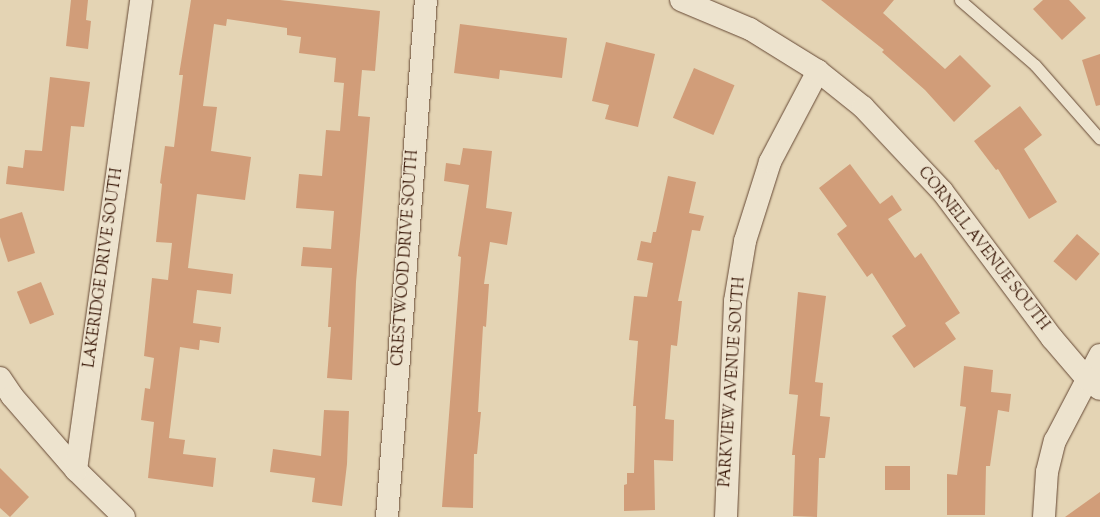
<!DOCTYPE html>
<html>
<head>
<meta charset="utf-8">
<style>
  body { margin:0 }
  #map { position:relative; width:1100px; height:517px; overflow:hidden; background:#e4d4b4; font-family:"Sorts Mill Goudy",serif }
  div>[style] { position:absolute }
  .building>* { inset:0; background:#d19d79; transform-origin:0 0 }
  .roads { filter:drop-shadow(0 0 1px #654834) drop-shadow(0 0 1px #654834) }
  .lane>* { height:11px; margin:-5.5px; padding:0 5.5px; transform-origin:5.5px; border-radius:5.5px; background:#ede3ce }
  .street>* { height:22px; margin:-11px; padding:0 11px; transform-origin:11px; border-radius:11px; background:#ede3ce }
  .secondary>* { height:22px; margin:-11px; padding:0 11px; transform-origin:11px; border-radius:11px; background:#ede3ce }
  span { translate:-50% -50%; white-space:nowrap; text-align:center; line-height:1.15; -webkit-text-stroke:3px #ede3ce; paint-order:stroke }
  .street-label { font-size:15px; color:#3b1a0a }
</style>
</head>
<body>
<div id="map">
  <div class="building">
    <div style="clip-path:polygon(71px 0,88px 0,86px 20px,91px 21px,88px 49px,66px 46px)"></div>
    <div style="clip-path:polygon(191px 0,280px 0,380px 11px,375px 71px,362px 70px,358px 116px,370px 117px,356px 282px,352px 380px,327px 378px,331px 327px,328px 327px,332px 268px,301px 266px,303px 247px,331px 249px,334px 211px,296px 208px,299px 174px,322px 176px,326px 130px,340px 131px,344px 83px,334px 82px,336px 58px,299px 53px,301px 37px,287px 35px,287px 28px,227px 19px,226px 26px,214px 24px,203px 106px,217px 107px,211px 151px,251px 157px,245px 200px,197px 194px,188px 268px,233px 274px,231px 294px,197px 290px,193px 323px,221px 327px,219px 343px,200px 340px,199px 350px,180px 347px,169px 438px,185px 440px,183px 454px,216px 458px,213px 487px,148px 478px,154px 422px,141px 420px,145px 388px,150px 389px,154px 358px,144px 356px,152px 278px,168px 280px,172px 243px,156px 242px,162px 184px,160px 183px,165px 146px,174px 147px,183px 75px,179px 75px)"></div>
    <div style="clip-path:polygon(821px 0,894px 0,883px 13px,945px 69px,960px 55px,991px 86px,954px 122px,925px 90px,882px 52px,884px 50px)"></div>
    <div style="clip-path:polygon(1043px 0,1069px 0,1086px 18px,1062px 40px,1033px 9px)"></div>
    <div style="clip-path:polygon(460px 24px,567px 38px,562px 78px,500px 70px,499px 79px,454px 73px)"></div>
    <div style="clip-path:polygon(606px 42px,655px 54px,638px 127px,605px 119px,609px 105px,592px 101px)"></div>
    <div style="clip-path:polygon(1100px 54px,1100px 105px,1096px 106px,1082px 60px)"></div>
    <div style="left:694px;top:68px;width:44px;height:54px;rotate:23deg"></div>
    <div style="clip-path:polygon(50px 77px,90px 82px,84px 127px,71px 126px,64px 191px,6px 184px,8px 166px,23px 168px,25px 150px,42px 151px)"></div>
    <div style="clip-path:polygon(1020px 106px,1042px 135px,1024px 149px,1057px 202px,1029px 219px,998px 169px,996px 170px,974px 141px)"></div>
    <div style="clip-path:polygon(463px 148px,492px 151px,486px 208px,512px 212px,507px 245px,490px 242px,484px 284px,489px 284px,486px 327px,483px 326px,478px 412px,481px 412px,477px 454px,474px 454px,473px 508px,442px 507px,461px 257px,458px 256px,469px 185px,444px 181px,446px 163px,460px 165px)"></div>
    <div style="clip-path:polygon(850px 164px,880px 204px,892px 195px,902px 210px,888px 219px,915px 258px,921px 253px,960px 313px,945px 323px,956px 339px,914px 368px,892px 336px,906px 326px,872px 273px,867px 277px,837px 234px,847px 226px,819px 188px)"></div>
    <div style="clip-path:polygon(668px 176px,696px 182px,689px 213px,704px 216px,700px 231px,692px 230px,678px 301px,682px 301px,677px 346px,671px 345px,665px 419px,674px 420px,673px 461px,654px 460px,655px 510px,624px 511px,624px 485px,627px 484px,627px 473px,634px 473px,636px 406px,633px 406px,638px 341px,629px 340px,634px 296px,647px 297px,653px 263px,637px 260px,641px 241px,651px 243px,653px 232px,656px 232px)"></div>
    <div style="clip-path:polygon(22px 212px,35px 253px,8px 262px,0 237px,0 219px)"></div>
    <div style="left:1077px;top:234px;width:30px;height:36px;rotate:41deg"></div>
    <div style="left:41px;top:282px;width:35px;height:26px;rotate:68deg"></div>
    <div style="clip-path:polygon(798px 292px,826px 296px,815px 382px,823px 383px,820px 416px,830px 417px,825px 458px,819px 458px,817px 517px,793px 516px,795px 455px,792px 455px,798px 395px,789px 394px)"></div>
    <div style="clip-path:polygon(964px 366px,993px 370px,991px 392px,1011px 394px,1009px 412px,998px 410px,990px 466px,986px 466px,985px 515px,947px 515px,947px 474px,957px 475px,966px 407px,960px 406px)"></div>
    <div style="clip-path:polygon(324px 410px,349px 411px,347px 464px,342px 506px,312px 502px,315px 478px,270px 472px,273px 449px,321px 456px)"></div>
    <div style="left:885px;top:466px;width:25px;height:24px"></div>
    <div style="clip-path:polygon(0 468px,29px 497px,10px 517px,0 508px)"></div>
    <div style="clip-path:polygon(1100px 492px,1100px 517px,1065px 517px)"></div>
  </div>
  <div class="roads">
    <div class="lane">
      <div style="left:960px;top:0;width:99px;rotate:40.9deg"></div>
      <div style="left:1035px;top:65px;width:98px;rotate:48.7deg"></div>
    </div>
    <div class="street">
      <div style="left:0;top:378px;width:22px;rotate:56deg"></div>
      <div style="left:12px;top:396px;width:98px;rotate:49.1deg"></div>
      <div style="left:76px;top:470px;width:67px;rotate:44.4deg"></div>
      <div style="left:76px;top:470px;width:474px;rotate:-82.1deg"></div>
      <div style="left:387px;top:517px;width:518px;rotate:-85.69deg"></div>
      <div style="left:726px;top:517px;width:216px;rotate:-87.6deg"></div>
      <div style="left:735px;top:301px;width:61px;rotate:-80.5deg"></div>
      <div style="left:745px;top:241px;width:83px;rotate:-72.4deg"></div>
      <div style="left:770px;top:162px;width:103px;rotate:-62.2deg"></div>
      <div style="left:1044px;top:517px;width:45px;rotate:-86.2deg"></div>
      <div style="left:1047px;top:472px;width:32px;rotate:-76deg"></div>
      <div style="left:1055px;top:441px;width:97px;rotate:-62.4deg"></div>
    </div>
    <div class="secondary">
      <div style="left:681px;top:0;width:75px;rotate:22.8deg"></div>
      <div style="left:750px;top:29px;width:80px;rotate:31.7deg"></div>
      <div style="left:818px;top:71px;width:58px;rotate:38.7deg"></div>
      <div style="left:863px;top:107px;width:115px;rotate:46.8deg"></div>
      <div style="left:942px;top:191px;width:184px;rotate:53.2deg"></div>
      <div style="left:1052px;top:338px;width:54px;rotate:49.5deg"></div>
      <div style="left:1087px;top:379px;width:16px;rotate:38deg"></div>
    </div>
  </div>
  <div class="street-label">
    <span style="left:983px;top:249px;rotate:52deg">CORNELL AVENUE SOUTH</span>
    <span style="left:406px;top:258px;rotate:-86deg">CRESTWOOD DRIVE SOUTH</span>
    <span style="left:104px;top:268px;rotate:-82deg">LAKERIDGE DRIVE SOUTH</span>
    <span style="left:733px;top:382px;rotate:-86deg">PARKVIEW AVENUE SOUTH</span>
  </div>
</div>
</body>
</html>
